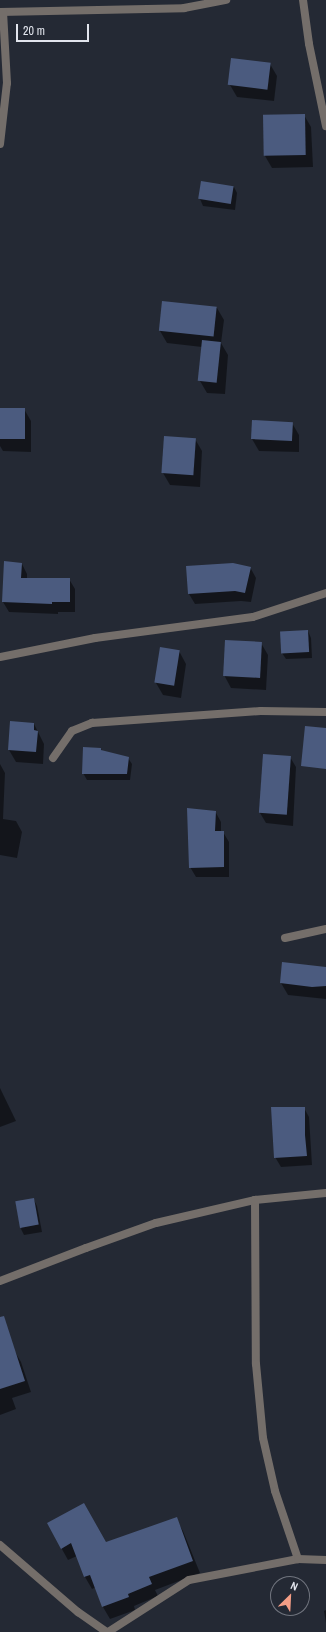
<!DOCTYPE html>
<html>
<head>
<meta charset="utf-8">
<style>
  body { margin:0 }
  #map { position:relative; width:326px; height:1632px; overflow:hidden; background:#242934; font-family:"Archivo Narrow",sans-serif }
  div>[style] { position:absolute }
  .shadow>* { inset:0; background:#0007 }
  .building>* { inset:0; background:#4b5b7f; transform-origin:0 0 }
  .street>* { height:8px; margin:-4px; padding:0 4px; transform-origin:4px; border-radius:4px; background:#746e6a }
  span { translate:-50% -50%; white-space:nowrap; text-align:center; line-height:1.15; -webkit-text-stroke:4px #242934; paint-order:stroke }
  .north { position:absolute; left:270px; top:1576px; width:40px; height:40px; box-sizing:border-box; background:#242934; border:1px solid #70747e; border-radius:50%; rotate:24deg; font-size:11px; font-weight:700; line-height:16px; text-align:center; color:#e2e5ed }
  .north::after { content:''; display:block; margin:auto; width:14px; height:18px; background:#f49e86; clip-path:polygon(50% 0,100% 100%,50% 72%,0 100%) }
  .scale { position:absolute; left:16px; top:24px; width:73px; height:18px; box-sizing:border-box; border:2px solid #e2e5ed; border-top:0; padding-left:5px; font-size:12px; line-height:14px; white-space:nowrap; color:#e2e5ed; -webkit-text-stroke:3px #242934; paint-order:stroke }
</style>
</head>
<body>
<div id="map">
  <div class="shadow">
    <div style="clip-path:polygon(270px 64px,277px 76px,274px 101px,237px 97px,230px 85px)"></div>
    <div style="clip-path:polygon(304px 115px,311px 127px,313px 167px,272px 168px,265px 156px)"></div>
    <div style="clip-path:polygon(234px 187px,237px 193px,235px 210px,203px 206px,200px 199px)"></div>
    <div style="clip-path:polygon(163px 302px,217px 308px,224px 320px,221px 343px,228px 355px,225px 394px,207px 393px,200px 381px,202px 347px,167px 343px,160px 331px)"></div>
    <div style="clip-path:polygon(0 409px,24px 409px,31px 421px,31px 452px,3px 451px,0 446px)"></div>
    <div style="clip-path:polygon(292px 423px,299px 435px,299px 452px,259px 451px,252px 439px)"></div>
    <div style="clip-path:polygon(195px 439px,202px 451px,200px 487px,170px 485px,163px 473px)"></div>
    <div style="clip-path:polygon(22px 564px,27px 574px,27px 579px,69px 579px,75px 589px,75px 612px,58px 612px,58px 614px,9px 612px,3px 602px)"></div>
    <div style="clip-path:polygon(187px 567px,250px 567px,256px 578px,251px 602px,241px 601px,195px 604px,189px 594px)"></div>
    <div style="clip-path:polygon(308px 631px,311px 638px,312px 658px,286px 659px,282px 653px)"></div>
    <div style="clip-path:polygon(261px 643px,268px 655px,266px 690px,231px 688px,224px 675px)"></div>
    <div style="clip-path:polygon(161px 648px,179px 651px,186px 664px,181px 698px,163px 695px,156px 683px)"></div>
    <div style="clip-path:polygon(34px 724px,44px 744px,43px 764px,16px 762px,9px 750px)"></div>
    <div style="clip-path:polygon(101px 749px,102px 751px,128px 758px,132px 764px,130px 780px,87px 780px,83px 773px)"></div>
    <div style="clip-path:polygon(290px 757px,296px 767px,293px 826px,266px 823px,260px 813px)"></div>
    <div style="clip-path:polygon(0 764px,5px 773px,3px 819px,16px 821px,22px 832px,17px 858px,0 855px)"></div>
    <div style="clip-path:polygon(215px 811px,221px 822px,221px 832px,223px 832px,229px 842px,229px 877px,196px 877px,190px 867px)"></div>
    <div style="clip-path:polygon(283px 963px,326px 968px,326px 999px,288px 995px,281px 983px)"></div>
    <div style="clip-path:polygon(0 1088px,16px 1121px,0 1127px)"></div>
    <div style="clip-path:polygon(304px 1108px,309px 1117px,312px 1165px,281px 1167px,275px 1157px)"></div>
    <div style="clip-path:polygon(34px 1200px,37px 1206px,42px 1232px,24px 1235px,21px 1229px)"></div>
    <div style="clip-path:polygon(14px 1350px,21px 1362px,31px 1392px,12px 1398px,16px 1409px,0 1415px,0 1355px)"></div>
    <div style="clip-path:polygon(176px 1519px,183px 1531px,200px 1573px,155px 1590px,158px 1596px,134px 1606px,135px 1610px,110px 1619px,103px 1607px,96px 1587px,92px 1589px,85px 1577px,77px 1556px,68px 1560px,48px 1524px,106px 1543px)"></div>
    <div style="clip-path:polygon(326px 1610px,326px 1623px,324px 1611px)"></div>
  </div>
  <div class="building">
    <div style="left:231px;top:58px;width:40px;height:27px;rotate:7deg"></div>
    <div style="left:305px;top:114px;width:41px;height:42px;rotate:89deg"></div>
    <div style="left:201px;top:181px;width:33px;height:18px;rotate:9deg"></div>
    <div style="left:162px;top:301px;width:55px;height:30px;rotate:6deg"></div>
    <div style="left:202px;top:340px;width:19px;height:41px;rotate:6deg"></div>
    <div style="left:0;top:408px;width:25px;height:31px"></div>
    <div style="left:252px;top:420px;width:41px;height:19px;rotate:3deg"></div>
    <div style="left:164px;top:436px;width:32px;height:37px;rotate:4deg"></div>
    <div style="clip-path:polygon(4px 561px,22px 563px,21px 578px,70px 578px,70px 602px,52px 602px,52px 604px,2px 602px)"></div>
    <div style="clip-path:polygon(233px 563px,251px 567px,245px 593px,235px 591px,188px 594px,186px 566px)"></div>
    <div style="left:308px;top:630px;width:22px;height:28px;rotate:87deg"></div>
    <div style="left:225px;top:640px;width:37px;height:36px;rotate:3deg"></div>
    <div style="left:160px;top:647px;width:20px;height:36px;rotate:9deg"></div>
    <div style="clip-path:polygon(10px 721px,34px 723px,34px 730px,38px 731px,36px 752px,8px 750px)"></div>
    <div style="clip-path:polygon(305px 726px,326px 728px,326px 769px,301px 766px)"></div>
    <div style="clip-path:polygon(83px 747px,101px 748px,101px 750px,129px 757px,127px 774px,82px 774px)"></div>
    <div style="left:263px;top:754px;width:28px;height:59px;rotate:4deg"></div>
    <div style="clip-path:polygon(187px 808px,216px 811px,215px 831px,224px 831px,224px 867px,189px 868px)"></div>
    <div style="clip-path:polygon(282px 962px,326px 967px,326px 986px,312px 987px,280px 983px)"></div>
    <div style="clip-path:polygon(271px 1107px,305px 1107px,305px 1135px,307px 1156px,274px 1158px)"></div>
    <div style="left:34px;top:1198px;width:27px;height:19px;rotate:80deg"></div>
    <div style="clip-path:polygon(4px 1316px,25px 1381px,0 1389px,0 1317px)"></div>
    <div style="clip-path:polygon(84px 1503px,106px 1542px,177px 1517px,193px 1561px,149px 1577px,152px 1584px,128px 1594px,129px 1597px,102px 1607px,90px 1575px,84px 1577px,71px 1543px,61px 1549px,47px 1523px)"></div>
  </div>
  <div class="street">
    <div style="left:303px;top:0;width:44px;rotate:82.2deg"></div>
    <div style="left:309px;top:44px;width:84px;rotate:78.3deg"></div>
    <div style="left:0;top:12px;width:184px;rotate:-1.2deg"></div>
    <div style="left:184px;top:8px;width:43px;rotate:-10.8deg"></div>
    <div style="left:0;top:144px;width:61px;rotate:-83.5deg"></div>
    <div style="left:7px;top:83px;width:71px;rotate:-93.2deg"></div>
    <div style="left:0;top:657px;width:97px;rotate:-11.3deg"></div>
    <div style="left:95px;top:638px;width:159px;rotate:-7.6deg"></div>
    <div style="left:253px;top:617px;width:77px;rotate:-18.2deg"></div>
    <div style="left:53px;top:758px;width:33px;rotate:-55deg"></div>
    <div style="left:72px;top:731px;width:22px;rotate:-22deg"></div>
    <div style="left:92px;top:723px;width:169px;rotate:-4.1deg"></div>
    <div style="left:261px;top:711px;width:65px;rotate:0.9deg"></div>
    <div style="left:285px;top:938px;width:42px;rotate:-12.4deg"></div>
    <div style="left:255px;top:1200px;width:164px;rotate:89.7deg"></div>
    <div style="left:256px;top:1364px;width:74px;rotate:84.6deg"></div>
    <div style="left:263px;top:1438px;width:54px;rotate:77.2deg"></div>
    <div style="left:275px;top:1491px;width:72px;rotate:71.3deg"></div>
    <div style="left:0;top:1281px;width:92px;rotate:-21deg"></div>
    <div style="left:86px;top:1248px;width:74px;rotate:-19.7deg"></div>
    <div style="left:156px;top:1223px;width:102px;rotate:-13.1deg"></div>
    <div style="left:255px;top:1200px;width:71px;rotate:-5.6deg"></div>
    <div style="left:0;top:1545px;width:103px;rotate:40.7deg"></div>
    <div style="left:78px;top:1612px;width:35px;rotate:35deg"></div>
    <div style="left:108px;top:1632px;width:96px;rotate:-32.7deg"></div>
    <div style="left:189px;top:1580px;width:111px;rotate:-10.9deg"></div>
    <div style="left:298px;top:1559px;width:28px;rotate:2deg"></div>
  </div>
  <div class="north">N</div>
  <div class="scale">20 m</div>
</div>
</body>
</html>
